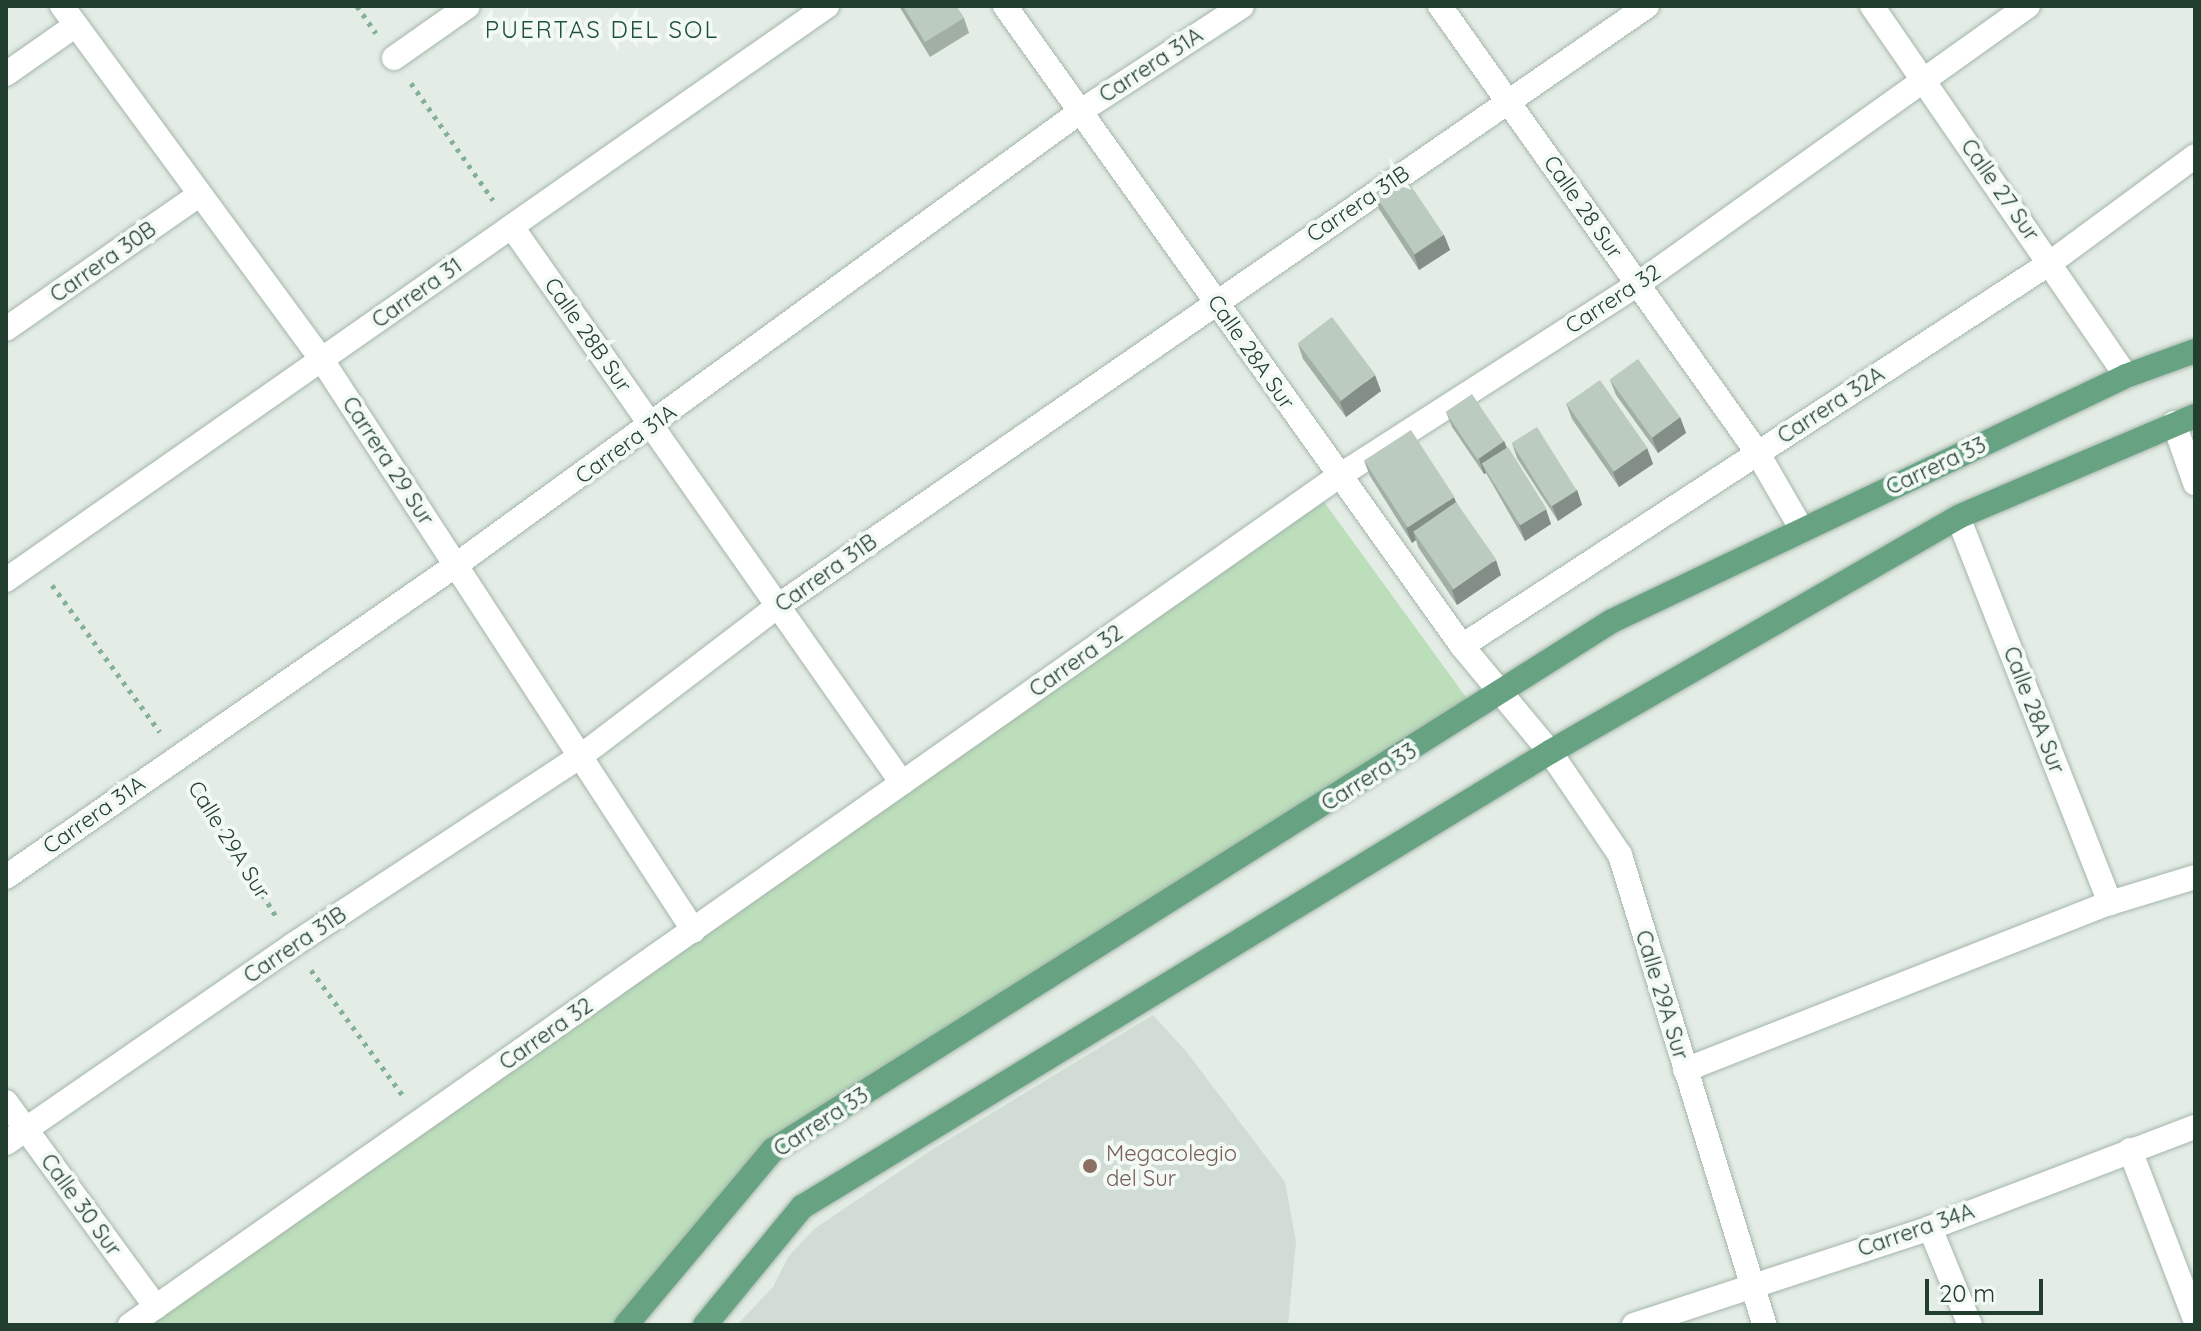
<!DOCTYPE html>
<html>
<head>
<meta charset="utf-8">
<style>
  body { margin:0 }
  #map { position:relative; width:2201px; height:1331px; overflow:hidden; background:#e3ede5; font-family:Quicksand,sans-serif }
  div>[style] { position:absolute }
  .built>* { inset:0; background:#d1ddd4 }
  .green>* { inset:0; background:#bcdebb }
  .path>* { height:5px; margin-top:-2.5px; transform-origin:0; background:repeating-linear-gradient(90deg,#83b196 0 4px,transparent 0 10px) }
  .roads { filter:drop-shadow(0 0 2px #a5b5ab) drop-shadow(0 0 2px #a5b5ab) }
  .minor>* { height:24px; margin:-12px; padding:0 12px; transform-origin:12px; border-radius:12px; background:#fff }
  .major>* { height:24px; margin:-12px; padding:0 12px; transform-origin:12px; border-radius:12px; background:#67a383 }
  .wall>* { inset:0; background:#a1afa5 }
  .shaded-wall>* { inset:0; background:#838e86 }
  .building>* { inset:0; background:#bbcbc0; transform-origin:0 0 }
  .dots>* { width:22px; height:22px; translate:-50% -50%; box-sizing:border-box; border:4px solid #f3f9f5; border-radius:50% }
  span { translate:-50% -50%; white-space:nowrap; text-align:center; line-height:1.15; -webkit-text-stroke:8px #f3f9f5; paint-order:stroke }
  .street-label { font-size:22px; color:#223e2f }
  .education-label { font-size:22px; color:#785e54 }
  .left { translate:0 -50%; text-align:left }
  .neighbourhood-label { font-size:24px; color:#1e5136; letter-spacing:2px }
  .frame { position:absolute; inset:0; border:8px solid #223e2f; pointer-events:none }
  .scale { position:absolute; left:1925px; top:1279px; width:118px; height:36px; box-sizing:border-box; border:4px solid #223e2f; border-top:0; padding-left:10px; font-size:24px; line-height:28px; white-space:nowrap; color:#223e2f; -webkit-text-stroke:6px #f3f9f5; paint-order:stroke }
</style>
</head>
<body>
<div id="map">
  <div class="built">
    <div style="clip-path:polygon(1153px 1015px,1186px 1051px,1285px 1182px,1296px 1242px,1288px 1325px,737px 1325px,773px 1287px,788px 1257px,814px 1229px,933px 1149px)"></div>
  </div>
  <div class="green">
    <div style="clip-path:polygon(1319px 495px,1474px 708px,770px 1149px,622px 1325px,137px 1325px)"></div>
  </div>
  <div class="path">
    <div style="left:357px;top:6px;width:33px;rotate:55deg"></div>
    <div style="left:411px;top:83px;width:143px;rotate:55deg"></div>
    <div style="left:52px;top:585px;width:182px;rotate:53.7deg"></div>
    <div style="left:194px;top:784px;width:158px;rotate:58.2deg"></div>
    <div style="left:311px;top:970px;width:157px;rotate:53.8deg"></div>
  </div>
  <div class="roads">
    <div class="minor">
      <div style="left:62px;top:6px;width:439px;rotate:53.7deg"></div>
      <div style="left:322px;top:360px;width:681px;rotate:56.92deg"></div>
      <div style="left:1005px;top:6px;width:786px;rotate:54.47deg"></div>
      <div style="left:1462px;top:646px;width:138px;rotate:50.3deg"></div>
      <div style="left:1550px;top:752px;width:125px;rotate:55.8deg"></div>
      <div style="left:1620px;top:855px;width:492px;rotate:72.9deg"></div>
      <div style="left:1440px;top:6px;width:547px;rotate:54.6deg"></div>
      <div style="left:1757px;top:452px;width:90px;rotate:60deg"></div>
      <div style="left:1872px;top:6px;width:449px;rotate:55.5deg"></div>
      <div style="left:394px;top:58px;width:90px;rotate:-35.1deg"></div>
      <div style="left:6px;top:74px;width:85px;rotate:-35deg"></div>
      <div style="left:512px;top:227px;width:679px;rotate:54.95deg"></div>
      <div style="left:6px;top:329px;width:236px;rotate:-34.8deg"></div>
      <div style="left:2174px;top:423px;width:64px;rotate:70.7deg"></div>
      <div style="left:1958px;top:517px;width:415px;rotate:68.5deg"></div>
      <div style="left:6px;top:580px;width:1002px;rotate:-34.96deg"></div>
      <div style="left:1462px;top:646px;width:702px;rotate:-33.08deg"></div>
      <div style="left:2050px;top:263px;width:180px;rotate:-36.4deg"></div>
      <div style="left:6px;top:877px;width:548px;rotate:-34.73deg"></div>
      <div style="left:456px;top:565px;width:772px;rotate:-35.99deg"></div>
      <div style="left:1081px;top:111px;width:192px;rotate:-33.1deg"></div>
      <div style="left:1685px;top:1070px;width:457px;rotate:-21.5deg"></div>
      <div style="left:2110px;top:903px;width:89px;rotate:-17deg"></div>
      <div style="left:6px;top:1102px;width:254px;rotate:53.8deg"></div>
      <div style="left:6px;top:1143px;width:349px;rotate:-34.6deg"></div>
      <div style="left:293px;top:945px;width:344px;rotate:-33.3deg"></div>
      <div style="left:581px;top:756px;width:248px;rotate:-37.3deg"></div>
      <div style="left:778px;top:606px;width:1056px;rotate:-34.62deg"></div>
      <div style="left:2130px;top:1150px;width:181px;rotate:69deg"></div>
      <div style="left:1930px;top:1228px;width:105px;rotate:67.6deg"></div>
      <div style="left:130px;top:1325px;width:1477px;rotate:-35.08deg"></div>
      <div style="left:1339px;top:476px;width:355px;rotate:-32.7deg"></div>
      <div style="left:1638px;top:284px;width:479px;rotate:-35.5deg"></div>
      <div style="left:1634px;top:1325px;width:311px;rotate:-18.1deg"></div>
      <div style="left:1930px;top:1228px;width:284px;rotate:-20.9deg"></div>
    </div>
    <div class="major">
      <div style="left:626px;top:1325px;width:229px;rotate:-50deg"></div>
      <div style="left:773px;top:1150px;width:992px;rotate:-32.23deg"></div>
      <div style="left:1612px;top:621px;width:569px;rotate:-25.48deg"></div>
      <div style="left:2126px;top:376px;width:73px;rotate:-19.9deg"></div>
      <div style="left:705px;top:1325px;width:153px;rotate:-50.6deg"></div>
      <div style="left:802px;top:1207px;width:876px;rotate:-31.31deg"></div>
      <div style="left:1550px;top:752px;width:471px;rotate:-29.9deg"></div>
      <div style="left:1958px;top:517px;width:258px;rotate:-23.1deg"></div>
    </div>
  </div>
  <div class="wall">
    <div style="clip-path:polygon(899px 6px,956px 6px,964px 18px,969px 33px,930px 57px)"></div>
    <div style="clip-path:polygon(1374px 194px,1444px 235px,1450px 250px,1419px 270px,1379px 209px)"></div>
    <div style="clip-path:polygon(1298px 344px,1381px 391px,1346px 417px,1303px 359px)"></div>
    <div style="clip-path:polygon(1610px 380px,1680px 417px,1686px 433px,1658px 453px,1616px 395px)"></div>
    <div style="clip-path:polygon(1566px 403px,1647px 448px,1653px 464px,1619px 487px,1572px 419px)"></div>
    <div style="clip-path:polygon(1446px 412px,1504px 441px,1507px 448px,1551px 524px,1525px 541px,1486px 473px,1484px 474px,1452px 427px)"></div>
    <div style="clip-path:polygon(1512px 443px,1577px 490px,1582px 505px,1558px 521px,1517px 458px)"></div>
    <div style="clip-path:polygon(1364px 461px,1456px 502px,1501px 575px,1457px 605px,1418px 547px,1416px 540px,1412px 543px,1370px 476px)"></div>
  </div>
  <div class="shaded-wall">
    <div style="clip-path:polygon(1444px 235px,1450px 250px,1419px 270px,1414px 255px)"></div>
    <div style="clip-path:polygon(1375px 375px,1381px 391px,1346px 417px,1340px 402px)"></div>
    <div style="clip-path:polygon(1680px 417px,1686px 433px,1658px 453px,1652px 438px)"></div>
    <div style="clip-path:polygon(1504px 441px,1510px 456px,1482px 463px,1486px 473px,1484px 474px,1479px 459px)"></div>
    <div style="clip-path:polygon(1647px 448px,1653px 464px,1619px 487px,1613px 472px)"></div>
    <div style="clip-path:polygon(1577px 490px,1582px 505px,1558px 521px,1552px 506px)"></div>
    <div style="clip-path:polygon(1454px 497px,1460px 512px,1413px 531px,1416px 540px,1412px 543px,1406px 528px)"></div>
    <div style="clip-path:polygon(1546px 509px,1551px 524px,1525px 541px,1519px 525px)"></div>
    <div style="clip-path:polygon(1496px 560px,1501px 575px,1457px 605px,1452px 590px)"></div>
  </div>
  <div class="building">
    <div style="clip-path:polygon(903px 6px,956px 6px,964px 18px,925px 42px)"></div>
    <div style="left:1403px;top:174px;width:73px;height:35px;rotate:56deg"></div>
    <div style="left:1332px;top:317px;width:72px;height:43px;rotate:53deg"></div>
    <div style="left:1638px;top:359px;width:72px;height:35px;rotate:54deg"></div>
    <div style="left:1600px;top:380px;width:83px;height:41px;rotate:55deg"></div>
    <div style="left:1472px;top:394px;width:57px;height:32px;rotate:56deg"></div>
    <div style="left:1537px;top:427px;width:75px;height:30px;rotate:58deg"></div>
    <div style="left:1411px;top:430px;width:80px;height:56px;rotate:57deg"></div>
    <div style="left:1508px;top:447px;width:73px;height:31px;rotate:58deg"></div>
    <div style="left:1456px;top:502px;width:70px;height:52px;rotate:55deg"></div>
  </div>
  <div class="dots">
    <div style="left:1090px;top:1166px;background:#8d6e63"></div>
  </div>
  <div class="street-label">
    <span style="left:1151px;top:65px;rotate:-33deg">Carrera 31A</span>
    <span style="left:2000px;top:190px;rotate:55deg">Calle 27 Sur</span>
    <span style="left:1358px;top:204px;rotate:-34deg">Carrera 31B</span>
    <span style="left:1583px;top:207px;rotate:55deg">Calle 28 Sur</span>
    <span style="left:103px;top:262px;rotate:-35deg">Carrera 30B</span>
    <span style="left:417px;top:293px;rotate:-35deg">Carrera 31</span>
    <span style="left:1613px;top:299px;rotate:-33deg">Carrera 32</span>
    <span style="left:588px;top:335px;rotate:55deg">Calle 28B Sur</span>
    <span style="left:1251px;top:352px;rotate:55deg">Calle 28A Sur</span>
    <span style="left:1831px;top:405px;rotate:-33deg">Carrera 32A</span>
    <span style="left:626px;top:444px;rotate:-36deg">Carrera 31A</span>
    <span style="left:388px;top:461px;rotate:57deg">Carrera 29 Sur</span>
    <span style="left:1936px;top:466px;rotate:-25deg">Carrera 33</span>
    <span style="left:826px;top:573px;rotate:-35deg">Carrera 31B</span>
    <span style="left:1076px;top:661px;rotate:-35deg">Carrera 32</span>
    <span style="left:2034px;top:710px;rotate:69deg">Calle 28A Sur</span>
    <span style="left:1369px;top:777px;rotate:-32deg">Carrera 33</span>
    <span style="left:94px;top:815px;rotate:-35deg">Carrera 31A</span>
    <span style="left:229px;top:840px;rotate:58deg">Calle 29A Sur</span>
    <span style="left:295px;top:945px;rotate:-34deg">Carrera 31B</span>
    <span style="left:1662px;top:995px;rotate:73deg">Calle 29A Sur</span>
    <span style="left:546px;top:1034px;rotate:-35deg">Carrera 32</span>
    <span style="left:821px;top:1122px;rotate:-33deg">Carrera 33</span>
    <span style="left:81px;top:1205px;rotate:54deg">Calle 30 Sur</span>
    <span style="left:1916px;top:1230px;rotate:-19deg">Carrera 34A</span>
  </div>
  <div class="education-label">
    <span class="left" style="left:1106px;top:1166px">Megacolegio<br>del Sur</span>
  </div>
  <div class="neighbourhood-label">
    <span style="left:602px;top:30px">PUERTAS DEL SOL</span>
  </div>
  <div class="frame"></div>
  <div class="scale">20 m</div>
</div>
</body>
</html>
